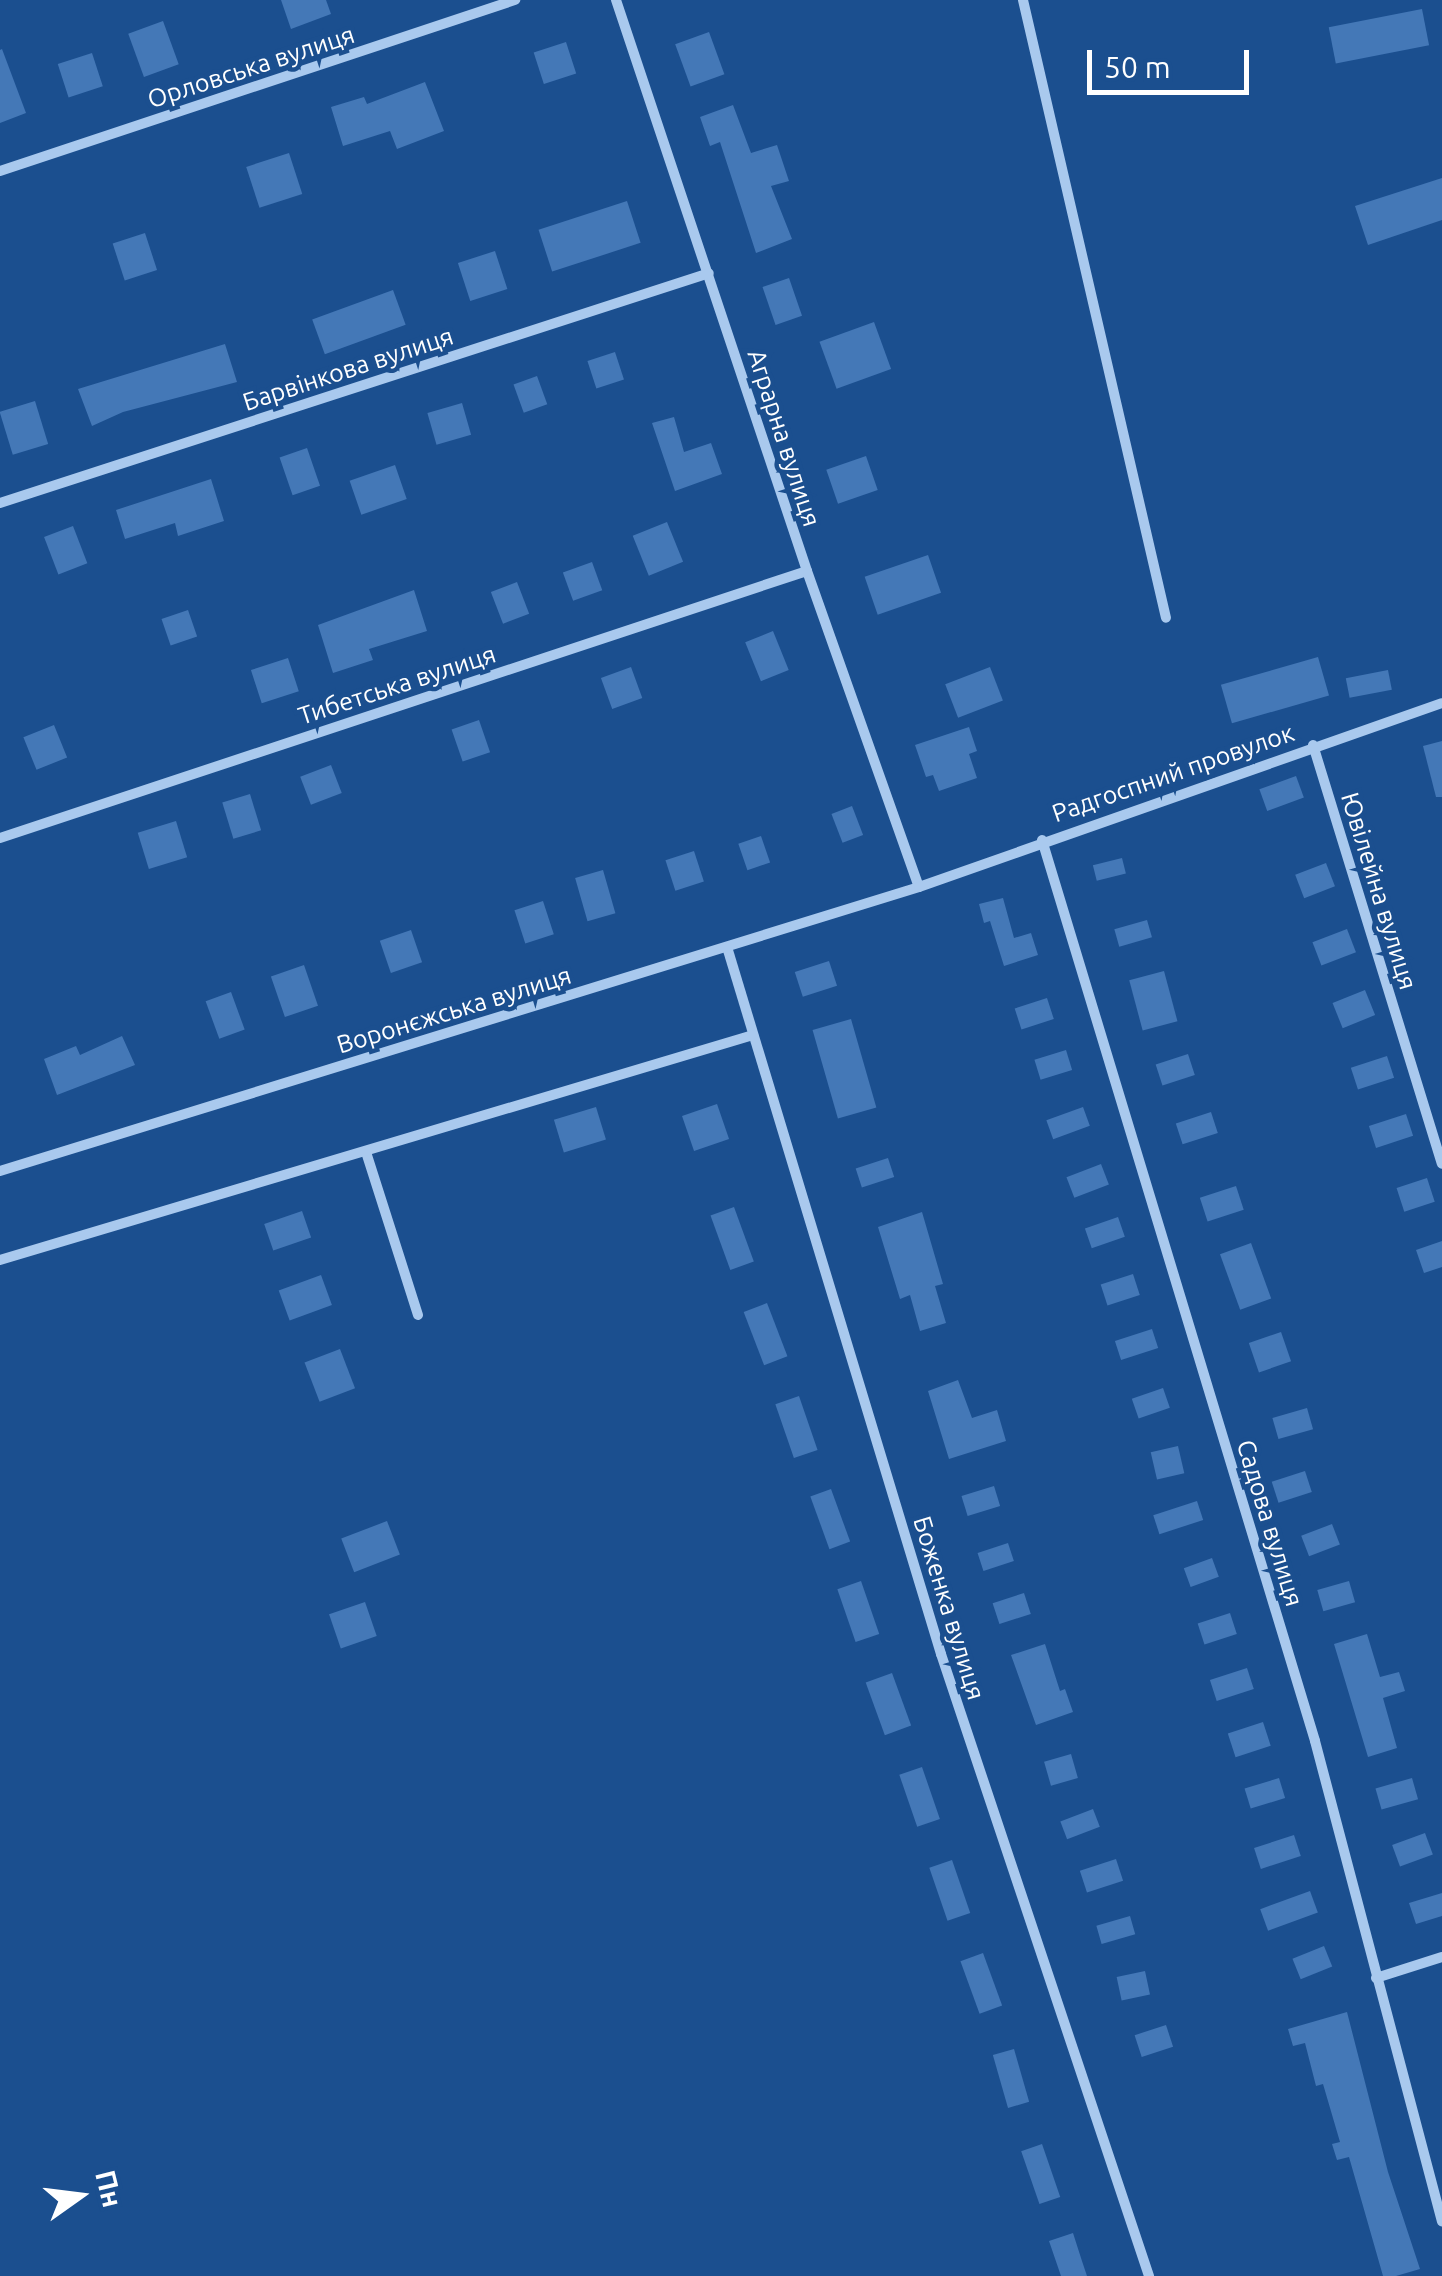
<!DOCTYPE html>
<html>
<head>
<meta charset="utf-8">
<style>
  body { margin:0 }
  #map { position:relative; width:1442px; height:2276px; overflow:hidden; background:#1b4f8f; font-family:Ubuntu,sans-serif }
  div>[style] { position:absolute }
  .building>* { inset:0; background:#4478b7; transform-origin:0 0 }
  .street>* { height:10px; margin:-5px; padding:0 5px; transform-origin:5px; border-radius:5px; background:#a9c9ee }
  span { translate:-50% -50%; white-space:nowrap; text-align:center; line-height:1.15; -webkit-text-stroke:9px #1b4f8f; paint-order:stroke }
  .street-label { font-size:25px; color:#fff }
  .north { position:absolute; left:30px; top:2146px; width:100px; height:100px; -webkit-text-stroke:8px #1b4f8f; paint-order:stroke; rotate:76deg; font-size:28px; font-weight:700; line-height:40px; text-align:center; color:#fff }
  .north::after { content:''; display:block; margin:auto; width:35px; height:45px; background:#fff; clip-path:polygon(50% 0,100% 100%,50% 72%,0 100%) }
  .scale { position:absolute; left:1087px; top:50px; width:162px; height:45px; box-sizing:border-box; border:5px solid #fff; border-top:0; padding-left:12px; font-size:30px; line-height:35px; white-space:nowrap; color:#fff; -webkit-text-stroke:8px #1b4f8f; paint-order:stroke }
</style>
</head>
<body>
<div id="map">
  <div class="building">
    <div style="clip-path:polygon(281px 0,326px 0,331px 14px,291px 29px)"></div>
    <div style="left:1422px;top:9px;width:37px;height:95px;rotate:79deg"></div>
    <div style="left:163px;top:21px;width:46px;height:37px;rotate:70deg"></div>
    <div style="left:709px;top:32px;width:45px;height:36px;rotate:70deg"></div>
    <div style="left:566px;top:42px;width:33px;height:34px;rotate:72deg"></div>
    <div style="clip-path:polygon(2px 49px,26px 113px,0 123px,0 50px)"></div>
    <div style="left:92px;top:53px;width:35px;height:36px;rotate:72deg"></div>
    <div style="clip-path:polygon(425px 82px,444px 131px,397px 149px,390px 131px,343px 146px,331px 107px,364px 97px,367px 104px)"></div>
    <div style="clip-path:polygon(733px 105px,751px 153px,777px 145px,789px 181px,771px 186px,792px 239px,756px 253px,720px 142px,710px 146px,700px 117px)"></div>
    <div style="left:289px;top:153px;width:43px;height:45px;rotate:72deg"></div>
    <div style="clip-path:polygon(1442px 178px,1442px 220px,1368px 245px,1355px 206px)"></div>
    <div style="left:627px;top:201px;width:44px;height:93px;rotate:72deg"></div>
    <div style="left:145px;top:233px;width:39px;height:34px;rotate:72deg"></div>
    <div style="left:495px;top:251px;width:40px;height:39px;rotate:72deg"></div>
    <div style="left:789px;top:278px;width:40px;height:28px;rotate:71deg"></div>
    <div style="left:393px;top:290px;width:37px;height:86px;rotate:70deg"></div>
    <div style="left:874px;top:322px;width:50px;height:58px;rotate:70deg"></div>
    <div style="clip-path:polygon(225px 344px,237px 382px,123px 412px,92px 426px,78px 389px)"></div>
    <div style="left:615px;top:352px;width:29px;height:29px;rotate:72deg"></div>
    <div style="left:537px;top:376px;width:30px;height:25px;rotate:70deg"></div>
    <div style="left:35px;top:401px;width:45px;height:37px;rotate:73deg"></div>
    <div style="left:462px;top:403px;width:33px;height:36px;rotate:74deg"></div>
    <div style="clip-path:polygon(674px 417px,684px 452px,711px 443px,722px 474px,675px 491px,652px 423px)"></div>
    <div style="left:307px;top:448px;width:40px;height:29px;rotate:71deg"></div>
    <div style="left:866px;top:456px;width:36px;height:42px;rotate:71deg"></div>
    <div style="left:395px;top:465px;width:36px;height:48px;rotate:71deg"></div>
    <div style="clip-path:polygon(211px 479px,224px 521px,178px 536px,175px 523px,125px 539px,116px 510px)"></div>
    <div style="left:667px;top:522px;width:43px;height:37px;rotate:68deg"></div>
    <div style="left:73px;top:526px;width:40px;height:31px;rotate:69deg"></div>
    <div style="left:928px;top:555px;width:40px;height:67px;rotate:71deg"></div>
    <div style="left:592px;top:562px;width:30px;height:31px;rotate:70deg"></div>
    <div style="left:517px;top:582px;width:34px;height:28px;rotate:69deg"></div>
    <div style="clip-path:polygon(414px 590px,427px 631px,369px 649px,373px 660px,333px 673px,318px 625px)"></div>
    <div style="left:188px;top:610px;width:28px;height:28px;rotate:71deg"></div>
    <div style="left:773px;top:631px;width:42px;height:30px;rotate:68deg"></div>
    <div style="left:1318px;top:657px;width:40px;height:101px;rotate:74deg"></div>
    <div style="left:288px;top:658px;width:35px;height:39px;rotate:72deg"></div>
    <div style="left:631px;top:667px;width:33px;height:32px;rotate:70deg"></div>
    <div style="left:990px;top:667px;width:36px;height:48px;rotate:69deg"></div>
    <div style="left:1388px;top:670px;width:20px;height:43px;rotate:79deg"></div>
    <div style="left:479px;top:720px;width:34px;height:29px;rotate:71deg"></div>
    <div style="left:54px;top:725px;width:35px;height:33px;rotate:68deg"></div>
    <div style="clip-path:polygon(969px 727px,977px 751px,969px 754px,977px 778px,939px 791px,933px 775px,926px 777px,915px 745px)"></div>
    <div style="clip-path:polygon(1442px 741px,1442px 797px,1436px 797px,1423px 746px)"></div>
    <div style="left:331px;top:765px;width:30px;height:33px;rotate:69deg"></div>
    <div style="left:1296px;top:776px;width:23px;height:39px;rotate:70deg"></div>
    <div style="left:250px;top:794px;width:38px;height:29px;rotate:73deg"></div>
    <div style="left:852px;top:806px;width:31px;height:22px;rotate:69deg"></div>
    <div style="left:176px;top:821px;width:38px;height:40px;rotate:73deg"></div>
    <div style="left:761px;top:836px;width:28px;height:24px;rotate:71deg"></div>
    <div style="left:694px;top:851px;width:32px;height:30px;rotate:72deg"></div>
    <div style="left:1122px;top:858px;width:16px;height:30px;rotate:76deg"></div>
    <div style="left:1326px;top:863px;width:25px;height:33px;rotate:69deg"></div>
    <div style="left:603px;top:870px;width:45px;height:29px;rotate:74deg"></div>
    <div style="clip-path:polygon(1003px 898px,1014px 938px,1031px 933px,1038px 955px,1004px 966px,990px 921px,984px 923px,979px 904px)"></div>
    <div style="left:543px;top:901px;width:35px;height:30px;rotate:72deg"></div>
    <div style="left:1147px;top:920px;width:18px;height:34px;rotate:74deg"></div>
    <div style="left:1347px;top:929px;width:25px;height:37px;rotate:69deg"></div>
    <div style="left:411px;top:930px;width:34px;height:33px;rotate:71deg"></div>
    <div style="left:829px;top:961px;width:26px;height:36px;rotate:72deg"></div>
    <div style="left:304px;top:965px;width:43px;height:35px;rotate:71deg"></div>
    <div style="left:1164px;top:971px;width:52px;height:36px;rotate:75deg"></div>
    <div style="left:1365px;top:990px;width:27px;height:35px;rotate:68deg"></div>
    <div style="left:231px;top:992px;width:40px;height:27px;rotate:70deg"></div>
    <div style="left:1047px;top:998px;width:22px;height:34px;rotate:72deg"></div>
    <div style="left:851px;top:1019px;width:92px;height:40px;rotate:74deg"></div>
    <div style="clip-path:polygon(122px 1036px,135px 1065px,57px 1095px,44px 1059px,76px 1046px,80px 1055px)"></div>
    <div style="left:1066px;top:1050px;width:21px;height:33px;rotate:73deg"></div>
    <div style="left:1188px;top:1054px;width:22px;height:34px;rotate:72deg"></div>
    <div style="left:1387px;top:1056px;width:23px;height:38px;rotate:72deg"></div>
    <div style="left:717px;top:1104px;width:37px;height:37px;rotate:71deg"></div>
    <div style="left:596px;top:1107px;width:34px;height:44px;rotate:73deg"></div>
    <div style="left:1083px;top:1107px;width:20px;height:39px;rotate:70deg"></div>
    <div style="left:1211px;top:1112px;width:22px;height:37px;rotate:72deg"></div>
    <div style="left:1406px;top:1114px;width:23px;height:39px;rotate:72deg"></div>
    <div style="left:888px;top:1158px;width:20px;height:34px;rotate:72deg"></div>
    <div style="left:1101px;top:1164px;width:22px;height:37px;rotate:69deg"></div>
    <div style="left:1427px;top:1178px;width:25px;height:32px;rotate:72deg"></div>
    <div style="left:1236px;top:1186px;width:25px;height:38px;rotate:72deg"></div>
    <div style="left:734px;top:1207px;width:58px;height:25px;rotate:70deg"></div>
    <div style="left:302px;top:1211px;width:28px;height:40px;rotate:71deg"></div>
    <div style="clip-path:polygon(922px 1212px,943px 1284px,935px 1286px,946px 1323px,920px 1331px,910px 1295px,900px 1299px,878px 1227px)"></div>
    <div style="left:1118px;top:1217px;width:21px;height:35px;rotate:71deg"></div>
    <div style="clip-path:polygon(1442px 1241px,1442px 1267px,1424px 1273px,1416px 1250px)"></div>
    <div style="left:1251px;top:1243px;width:59px;height:33px;rotate:70deg"></div>
    <div style="left:1133px;top:1274px;width:22px;height:34px;rotate:72deg"></div>
    <div style="left:321px;top:1275px;width:32px;height:45px;rotate:70deg"></div>
    <div style="left:767px;top:1303px;width:57px;height:25px;rotate:69deg"></div>
    <div style="left:1152px;top:1329px;width:20px;height:39px;rotate:72deg"></div>
    <div style="left:1281px;top:1332px;width:31px;height:34px;rotate:71deg"></div>
    <div style="left:340px;top:1349px;width:42px;height:38px;rotate:69deg"></div>
    <div style="clip-path:polygon(958px 1380px,972px 1418px,997px 1410px,1006px 1441px,949px 1459px,928px 1391px)"></div>
    <div style="left:1163px;top:1388px;width:21px;height:33px;rotate:71deg"></div>
    <div style="left:799px;top:1396px;width:57px;height:25px;rotate:71deg"></div>
    <div style="left:1307px;top:1408px;width:22px;height:36px;rotate:74deg"></div>
    <div style="left:1178px;top:1446px;width:28px;height:28px;rotate:77deg"></div>
    <div style="left:1305px;top:1471px;width:22px;height:35px;rotate:72deg"></div>
    <div style="left:994px;top:1486px;width:21px;height:34px;rotate:73deg"></div>
    <div style="left:831px;top:1489px;width:56px;height:22px;rotate:70deg"></div>
    <div style="left:1197px;top:1501px;width:20px;height:46px;rotate:72deg"></div>
    <div style="left:387px;top:1521px;width:36px;height:49px;rotate:69deg"></div>
    <div style="left:1332px;top:1524px;width:22px;height:33px;rotate:69deg"></div>
    <div style="left:1008px;top:1543px;width:19px;height:32px;rotate:72deg"></div>
    <div style="left:1212px;top:1558px;width:20px;height:30px;rotate:70deg"></div>
    <div style="left:861px;top:1581px;width:56px;height:25px;rotate:71deg"></div>
    <div style="left:1349px;top:1581px;width:22px;height:33px;rotate:74deg"></div>
    <div style="left:1024px;top:1593px;width:22px;height:33px;rotate:72deg"></div>
    <div style="left:365px;top:1602px;width:36px;height:38px;rotate:71deg"></div>
    <div style="left:1230px;top:1613px;width:22px;height:34px;rotate:72deg"></div>
    <div style="clip-path:polygon(1367px 1634px,1380px 1677px,1399px 1672px,1405px 1691px,1383px 1698px,1397px 1748px,1368px 1757px,1334px 1644px)"></div>
    <div style="clip-path:polygon(1045px 1644px,1060px 1691px,1065px 1689px,1073px 1712px,1036px 1725px,1011px 1655px)"></div>
    <div style="left:1247px;top:1668px;width:22px;height:39px;rotate:72deg"></div>
    <div style="left:892px;top:1673px;width:56px;height:28px;rotate:70deg"></div>
    <div style="left:1263px;top:1722px;width:25px;height:37px;rotate:72deg"></div>
    <div style="left:1071px;top:1754px;width:25px;height:28px;rotate:74deg"></div>
    <div style="left:922px;top:1767px;width:55px;height:24px;rotate:71deg"></div>
    <div style="left:1279px;top:1778px;width:21px;height:36px;rotate:73deg"></div>
    <div style="left:1412px;top:1778px;width:22px;height:38px;rotate:74deg"></div>
    <div style="left:1093px;top:1809px;width:19px;height:35px;rotate:69deg"></div>
    <div style="left:1425px;top:1833px;width:23px;height:35px;rotate:70deg"></div>
    <div style="left:1294px;top:1835px;width:22px;height:42px;rotate:72deg"></div>
    <div style="left:1116px;top:1859px;width:23px;height:38px;rotate:72deg"></div>
    <div style="left:952px;top:1860px;width:56px;height:24px;rotate:71deg"></div>
    <div style="left:1310px;top:1891px;width:23px;height:53px;rotate:70deg"></div>
    <div style="clip-path:polygon(1442px 1893px,1442px 1916px,1416px 1924px,1409px 1903px)"></div>
    <div style="left:1130px;top:1916px;width:19px;height:35px;rotate:74deg"></div>
    <div style="left:1324px;top:1946px;width:22px;height:34px;rotate:68deg"></div>
    <div style="left:983px;top:1953px;width:56px;height:24px;rotate:70deg"></div>
    <div style="left:1145px;top:1971px;width:24px;height:29px;rotate:78deg"></div>
    <div style="clip-path:polygon(1347px 2012px,1388px 2172px,1420px 2269px,1396px 2276px,1383px 2276px,1349px 2157px,1337px 2160px,1332px 2144px,1340px 2142px,1323px 2084px,1316px 2086px,1305px 2043px,1293px 2046px,1288px 2029px)"></div>
    <div style="left:1166px;top:2025px;width:23px;height:33px;rotate:72deg"></div>
    <div style="left:1014px;top:2049px;width:55px;height:22px;rotate:74deg"></div>
    <div style="left:1042px;top:2144px;width:56px;height:22px;rotate:71deg"></div>
    <div style="clip-path:polygon(1073px 2233px,1081px 2258px,1087px 2276px,1061px 2276px,1049px 2241px)"></div>
  </div>
  <div class="street">
    <div style="left:616px;top:0;width:602px;rotate:71.5deg"></div>
    <div style="left:807px;top:571px;width:335px;rotate:70.5deg"></div>
    <div style="left:1023px;top:0;width:634px;rotate:76.97deg"></div>
    <div style="left:0;top:171px;width:543px;rotate:-18.37deg"></div>
    <div style="left:0;top:503px;width:745px;rotate:-17.97deg"></div>
    <div style="left:1313px;top:745px;width:438px;rotate:72.9deg"></div>
    <div style="left:0;top:838px;width:850px;rotate:-18.31deg"></div>
    <div style="left:1042px;top:840px;width:941px;rotate:73.14deg"></div>
    <div style="left:1315px;top:1741px;width:497px;rotate:75.2deg"></div>
    <div style="left:727px;top:947px;width:739px;rotate:73.16deg"></div>
    <div style="left:941px;top:1654px;width:656px;rotate:71.51deg"></div>
    <div style="left:366px;top:1152px;width:171px;rotate:72.3deg"></div>
    <div style="left:0;top:1171px;width:962px;rotate:-17.17deg"></div>
    <div style="left:919px;top:887px;width:554px;rotate:-19.38deg"></div>
    <div style="left:0;top:1260px;width:786px;rotate:-16.64deg"></div>
    <div style="left:1376px;top:1978px;width:69px;rotate:-17.7deg"></div>
  </div>
  <div class="street-label">
    <span style="left:251px;top:67px;rotate:-18deg">Орловська вулиця</span>
    <span style="left:348px;top:369px;rotate:-18deg">Барвінкова вулиця</span>
    <span style="left:784px;top:438px;rotate:72deg">Аграрна вулиця</span>
    <span style="left:397px;top:685px;rotate:-18deg">Тибетська вулиця</span>
    <span style="left:1173px;top:773px;rotate:-19deg">Радгоспний провулок</span>
    <span style="left:1379px;top:891px;rotate:73deg">Ювілейна вулиця</span>
    <span style="left:454px;top:1010px;rotate:-17deg">Воронєжська вулиця</span>
    <span style="left:1270px;top:1523px;rotate:73deg">Садова вулиця</span>
    <span style="left:949px;top:1608px;rotate:73deg">Боженка вулиця</span>
  </div>
  <div class="north">Пн</div>
  <div class="scale">50 m</div>
</div>
</body>
</html>
